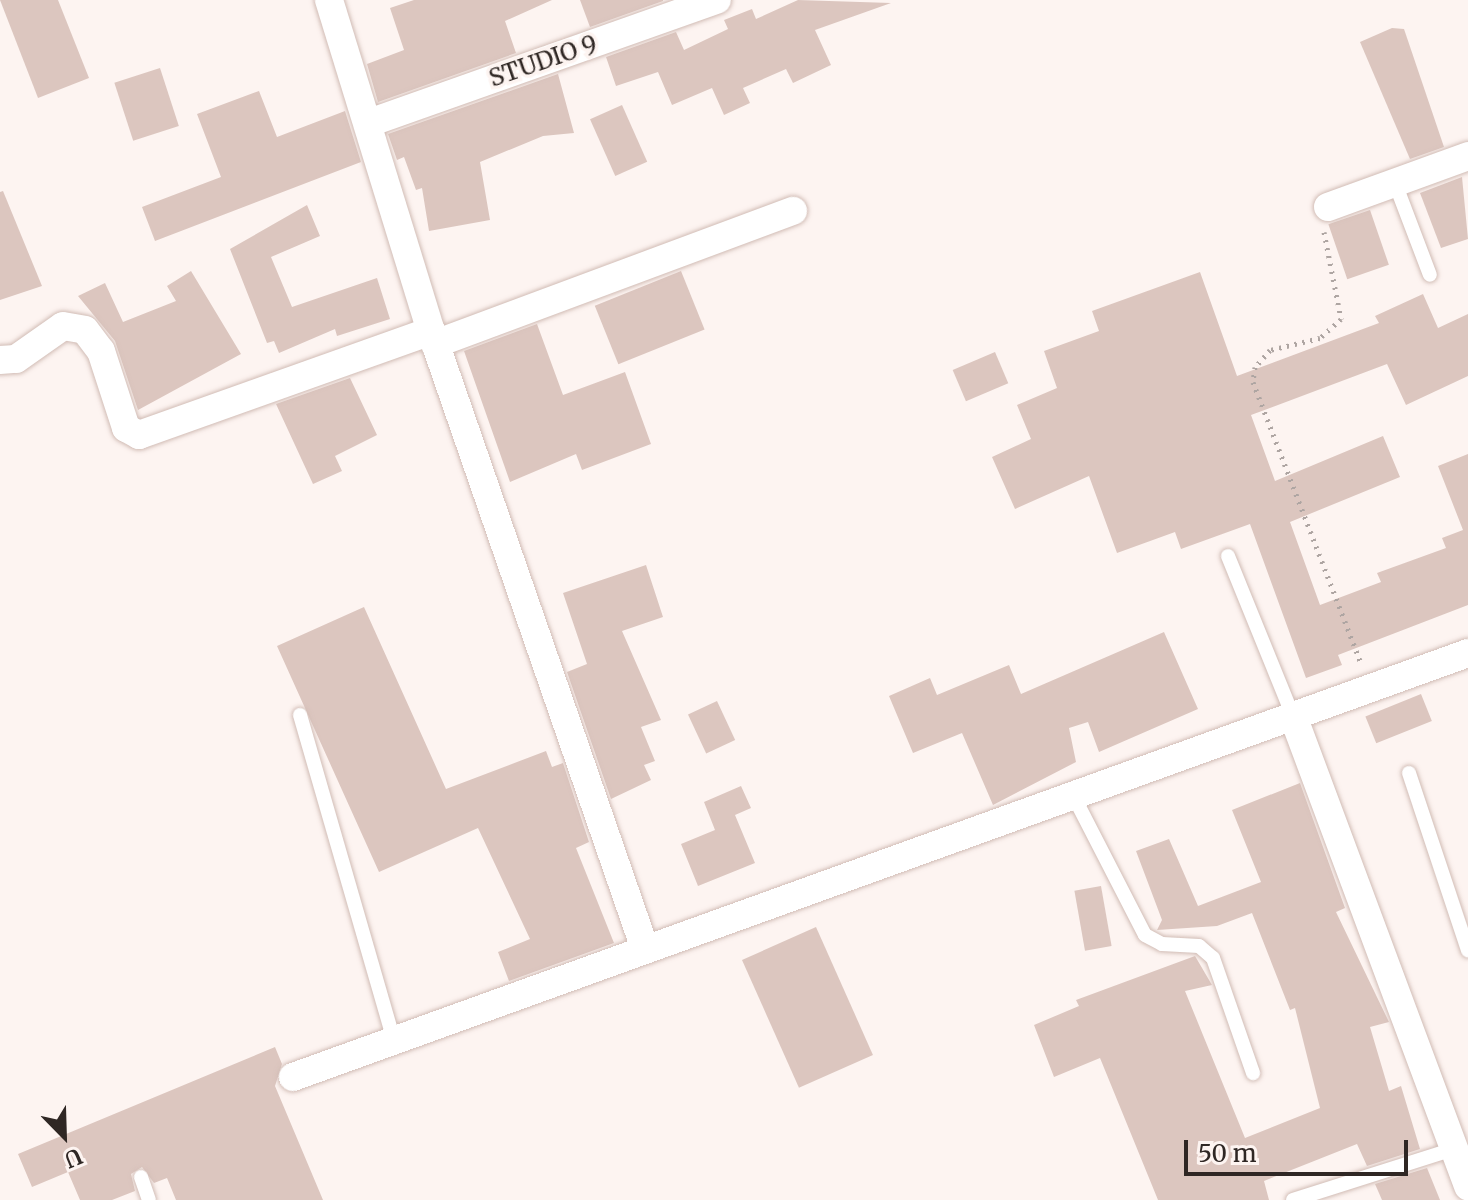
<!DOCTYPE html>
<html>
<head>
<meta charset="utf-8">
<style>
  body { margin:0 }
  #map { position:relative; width:1468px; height:1200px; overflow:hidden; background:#fdf4f1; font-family:Merriweather,serif }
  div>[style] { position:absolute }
  .building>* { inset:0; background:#dcc6bf; transform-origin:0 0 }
  .path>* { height:5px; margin-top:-2.5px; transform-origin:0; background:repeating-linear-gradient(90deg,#aea5a2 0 2px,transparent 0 8px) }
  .roads { filter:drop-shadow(0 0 2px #d1bcb5) drop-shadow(0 0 2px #d1bcb5) }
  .service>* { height:14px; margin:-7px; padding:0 7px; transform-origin:7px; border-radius:7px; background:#fff }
  .minor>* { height:28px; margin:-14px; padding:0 14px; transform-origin:14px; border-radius:14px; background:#fff }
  span { translate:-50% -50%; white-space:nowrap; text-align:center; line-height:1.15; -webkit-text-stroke:7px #fdf4f1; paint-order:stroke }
  .street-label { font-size:24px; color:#2f2724 }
  .north { position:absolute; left:24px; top:1096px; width:80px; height:80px; -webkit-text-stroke:6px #fdf4f1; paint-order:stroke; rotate:157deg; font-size:22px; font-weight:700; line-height:32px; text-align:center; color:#2f2724 }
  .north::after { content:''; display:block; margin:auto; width:28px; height:36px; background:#2f2724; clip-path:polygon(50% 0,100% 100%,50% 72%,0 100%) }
  .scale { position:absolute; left:1184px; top:1140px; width:224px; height:36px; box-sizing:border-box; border:4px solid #2f2724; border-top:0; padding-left:10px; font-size:24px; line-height:28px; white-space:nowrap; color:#2f2724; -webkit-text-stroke:6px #fdf4f1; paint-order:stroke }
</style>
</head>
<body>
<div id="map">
  <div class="building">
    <div style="clip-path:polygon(0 0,58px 0,89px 78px,38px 98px)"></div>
    <div style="clip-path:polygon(414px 0,552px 0,505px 21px,516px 53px,378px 102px,367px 64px,404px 50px,390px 8px)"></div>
    <div style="clip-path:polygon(580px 0,663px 0,663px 1px,590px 27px)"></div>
    <div style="clip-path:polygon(798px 0,891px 3px,815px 30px,831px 65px,793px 83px,786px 69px,743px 88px,750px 103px,724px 115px,712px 88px,672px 105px,658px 72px,616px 86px,606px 57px,676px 32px,684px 50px,728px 29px,724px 20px,752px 9px,756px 19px)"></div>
    <div style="clip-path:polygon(1392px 28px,1404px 29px,1444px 147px,1410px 159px,1360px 42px)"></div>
    <div style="left:160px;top:68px;width:61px;height:48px;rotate:72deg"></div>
    <div style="clip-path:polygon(558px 74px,574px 133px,543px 136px,480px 162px,490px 220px,429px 231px,422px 188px,416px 190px,404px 157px,397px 160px,388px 134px)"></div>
    <div style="clip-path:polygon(259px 91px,277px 137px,345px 111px,361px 162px,155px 241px,142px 207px,221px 177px,197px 114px)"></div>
    <div style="left:622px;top:105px;width:62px;height:35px;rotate:66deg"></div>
    <div style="clip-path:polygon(1462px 177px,1468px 239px,1441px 248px,1420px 193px)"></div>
    <div style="clip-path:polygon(3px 191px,42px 286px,0 300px,0 192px)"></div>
    <div style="clip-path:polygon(307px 205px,320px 236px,271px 257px,292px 307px,377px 278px,390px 319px,337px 336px,335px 329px,279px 353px,274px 341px,267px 343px,230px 249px)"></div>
    <div style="left:1370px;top:210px;width:58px;height:44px;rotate:71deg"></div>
    <div style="clip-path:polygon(191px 271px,241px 354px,138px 410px,115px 341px,78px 296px,105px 283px,123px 322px,176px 301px,167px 286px)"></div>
    <div style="left:681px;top:271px;width:63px;height:93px;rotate:68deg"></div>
    <div style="clip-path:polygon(1200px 272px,1237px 376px,1379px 323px,1375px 316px,1423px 294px,1438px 328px,1468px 314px,1468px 376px,1406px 405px,1387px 364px,1251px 415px,1275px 481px,1383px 436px,1400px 477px,1290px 522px,1320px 605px,1381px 582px,1377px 573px,1446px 548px,1442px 538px,1463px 530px,1438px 466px,1468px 454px,1468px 605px,1338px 655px,1342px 665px,1306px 678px,1250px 524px,1181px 549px,1175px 532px,1117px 553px,1089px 476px,1015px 509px,992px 457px,1031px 439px,1017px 405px,1057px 388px,1044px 351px,1099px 331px,1092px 311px)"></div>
    <div style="clip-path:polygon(537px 324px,563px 395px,625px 372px,651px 444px,582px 470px,576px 454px,510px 482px,464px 351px)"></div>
    <div style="left:995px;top:352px;width:34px;height:46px;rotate:67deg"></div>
    <div style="clip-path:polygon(350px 378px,377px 435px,335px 456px,342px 471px,313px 484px,276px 404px)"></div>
    <div style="clip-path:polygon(646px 565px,663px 617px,622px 631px,661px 720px,641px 727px,655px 761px,644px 765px,651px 780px,611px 799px,567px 672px,587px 664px,563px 593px)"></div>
    <div style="clip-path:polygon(364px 607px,446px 789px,546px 751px,552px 767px,563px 763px,589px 842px,576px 848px,614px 943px,509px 981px,498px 952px,530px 939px,478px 828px,379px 872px,277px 646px)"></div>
    <div style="clip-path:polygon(1164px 632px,1198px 709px,1099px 752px,1088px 722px,1069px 728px,1076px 762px,993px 805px,962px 733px,913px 753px,889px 696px,930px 678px,937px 695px,1009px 665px,1021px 694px)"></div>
    <div style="left:1421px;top:694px;width:29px;height:60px;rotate:68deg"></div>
    <div style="left:717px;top:701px;width:43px;height:32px;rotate:65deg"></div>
    <div style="clip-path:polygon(1300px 783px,1345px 908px,1336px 912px,1389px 1022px,1370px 1027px,1389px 1091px,1401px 1086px,1420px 1149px,1367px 1166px,1357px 1144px,1264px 1181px,1269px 1200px,1158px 1200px,1100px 1058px,1054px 1077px,1034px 1025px,1079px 1006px,1076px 1000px,1195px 956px,1212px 985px,1185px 991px,1245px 1138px,1320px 1108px,1295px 1008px,1290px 1010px,1252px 913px,1217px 926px,1157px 930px,1162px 920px,1136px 851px,1169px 839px,1198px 906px,1261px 882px,1232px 810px)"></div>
    <div style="clip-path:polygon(741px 786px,751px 808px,735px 815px,755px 863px,698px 886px,681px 844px,715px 830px,704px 802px)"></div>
    <div style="left:1101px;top:886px;width:61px;height:27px;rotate:80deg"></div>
    <div style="left:816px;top:927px;width:140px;height:81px;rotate:66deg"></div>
    <div style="clip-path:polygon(275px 1047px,282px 1064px,275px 1086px,323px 1200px,176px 1200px,167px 1178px,154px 1183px,142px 1167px,131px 1174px,135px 1191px,112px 1200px,80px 1200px,68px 1172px,32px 1187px,18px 1154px)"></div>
    <div style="clip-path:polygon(1427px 1168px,1440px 1200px,1382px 1200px,1375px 1184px)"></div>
  </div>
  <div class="path">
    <div style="left:1324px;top:232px;width:89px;rotate:78.9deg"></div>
    <div style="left:1341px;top:319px;width:28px;rotate:138deg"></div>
    <div style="left:1320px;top:338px;width:51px;rotate:166.5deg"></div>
    <div style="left:1270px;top:350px;width:23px;rotate:131deg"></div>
    <div style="left:1255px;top:367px;width:15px;rotate:98deg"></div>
    <div style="left:1253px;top:382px;width:301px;rotate:69deg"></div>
  </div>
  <div class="roads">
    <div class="service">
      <div style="left:1395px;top:183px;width:98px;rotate:69.2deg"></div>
      <div style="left:1228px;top:556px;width:173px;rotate:67.9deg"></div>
      <div style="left:300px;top:715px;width:335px;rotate:73.9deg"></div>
      <div style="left:1409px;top:773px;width:187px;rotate:71.6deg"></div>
      <div style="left:1073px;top:795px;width:157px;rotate:62.8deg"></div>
      <div style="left:1145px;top:935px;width:19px;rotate:28deg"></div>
      <div style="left:1162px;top:944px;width:37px;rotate:3deg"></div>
      <div style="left:1199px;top:946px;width:18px;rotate:41deg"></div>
      <div style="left:1213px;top:958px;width:122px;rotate:70.8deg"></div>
      <div style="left:141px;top:1177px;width:24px;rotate:71deg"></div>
      <div style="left:1293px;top:1200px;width:169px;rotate:-17.6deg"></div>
    </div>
    <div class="minor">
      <div style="left:329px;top:0;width:346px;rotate:72.9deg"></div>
      <div style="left:431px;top:331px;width:654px;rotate:70.9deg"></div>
      <div style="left:369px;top:123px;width:369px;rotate:-19.5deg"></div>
      <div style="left:1328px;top:207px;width:149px;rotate:-20deg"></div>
      <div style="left:435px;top:344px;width:382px;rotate:-20.4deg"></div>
      <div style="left:0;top:360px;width:16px;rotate:-4deg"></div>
      <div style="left:16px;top:359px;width:57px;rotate:-35.1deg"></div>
      <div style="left:63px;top:326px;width:22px;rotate:10deg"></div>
      <div style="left:85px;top:330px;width:26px;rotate:53deg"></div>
      <div style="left:101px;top:351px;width:81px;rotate:72deg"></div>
      <div style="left:126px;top:428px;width:15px;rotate:28deg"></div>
      <div style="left:139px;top:435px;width:310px;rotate:-19.6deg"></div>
      <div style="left:1293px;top:716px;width:502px;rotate:69.58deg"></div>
      <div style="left:293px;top:1077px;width:1249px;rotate:-19.84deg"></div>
    </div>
  </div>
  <div class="street-label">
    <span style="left:543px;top:61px;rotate:-19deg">STUDIO 9</span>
  </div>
  <div class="north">U</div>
  <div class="scale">50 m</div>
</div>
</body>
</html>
